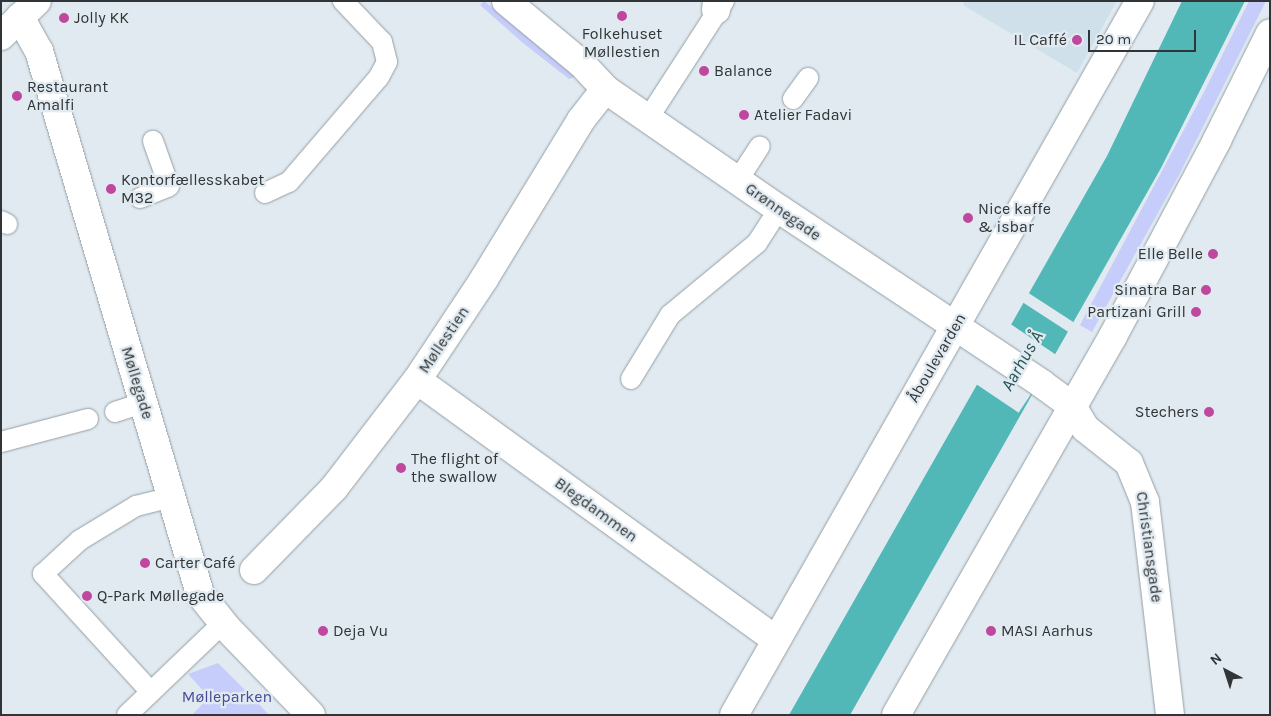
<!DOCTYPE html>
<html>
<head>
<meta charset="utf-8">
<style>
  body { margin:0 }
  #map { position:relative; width:1271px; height:716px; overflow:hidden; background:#e0eaf0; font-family:Karla,sans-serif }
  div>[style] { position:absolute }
  .built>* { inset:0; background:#cfe0ea }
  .green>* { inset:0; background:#c6cdfa }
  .water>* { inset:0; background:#52b7b7 }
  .pier>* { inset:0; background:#e0eaf0; transform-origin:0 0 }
  .roads { filter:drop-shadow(0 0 1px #959ea4) drop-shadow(0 0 1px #959ea4) }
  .lane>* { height:20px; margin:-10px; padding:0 10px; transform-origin:10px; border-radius:10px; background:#fff }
  .street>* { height:28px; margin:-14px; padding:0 14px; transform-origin:14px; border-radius:14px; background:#fff }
  .dots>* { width:14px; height:14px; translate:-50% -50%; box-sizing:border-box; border:2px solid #e0eaf0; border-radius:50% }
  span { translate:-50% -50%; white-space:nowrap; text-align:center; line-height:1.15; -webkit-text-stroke:4.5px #e0eaf0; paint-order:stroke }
  .poi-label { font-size:16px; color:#313537 }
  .left { translate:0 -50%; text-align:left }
  .right { translate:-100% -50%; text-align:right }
  .street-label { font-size:16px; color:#313537 }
  .park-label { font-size:16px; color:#474b98 }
  .water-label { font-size:18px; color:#295656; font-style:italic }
  .frame { position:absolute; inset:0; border:2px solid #313537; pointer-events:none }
  .north { position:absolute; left:1201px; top:646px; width:50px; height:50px; -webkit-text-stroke:4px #e0eaf0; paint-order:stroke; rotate:320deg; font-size:14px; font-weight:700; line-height:20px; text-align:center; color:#313537 }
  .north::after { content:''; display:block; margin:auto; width:18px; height:22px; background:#313537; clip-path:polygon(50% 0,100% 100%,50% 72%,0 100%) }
  .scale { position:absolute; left:1088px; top:30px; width:108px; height:22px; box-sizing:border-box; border:2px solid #313537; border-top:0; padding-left:6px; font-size:15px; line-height:18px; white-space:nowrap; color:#313537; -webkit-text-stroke:4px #e0eaf0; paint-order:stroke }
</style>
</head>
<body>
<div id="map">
  <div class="built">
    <div style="clip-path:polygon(965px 1px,1117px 1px,1077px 73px,963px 5px)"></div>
  </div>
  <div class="green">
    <div style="clip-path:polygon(484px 1px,575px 73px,575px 77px,569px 79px,523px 43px,480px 5px)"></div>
    <div style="clip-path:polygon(1249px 1px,1266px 1px,1179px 175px,1092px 332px,1080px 325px,1204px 92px)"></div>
    <div style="clip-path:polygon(218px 663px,254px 699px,269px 715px,192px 715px,209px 697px,188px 674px)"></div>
  </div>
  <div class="water">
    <div style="clip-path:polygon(1182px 1px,1245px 1px,1161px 168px,850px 715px,789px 715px,1107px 156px)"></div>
  </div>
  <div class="pier">
    <div style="left:1027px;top:292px;width:57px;height:11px;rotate:33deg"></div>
    <div style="left:1009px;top:323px;width:58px;height:69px;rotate:34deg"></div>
  </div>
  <div class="roads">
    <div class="lane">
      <div style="left:793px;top:99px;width:26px;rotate:-54deg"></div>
      <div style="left:649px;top:117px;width:138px;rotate:-57.1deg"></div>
      <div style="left:738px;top:180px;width:40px;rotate:-57.1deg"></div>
      <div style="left:265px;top:193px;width:26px;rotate:-25deg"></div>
      <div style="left:289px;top:182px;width:138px;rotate:-49.4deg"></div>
      <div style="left:379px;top:77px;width:17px;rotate:-62deg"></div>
      <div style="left:387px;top:62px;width:21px;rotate:-104deg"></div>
      <div style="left:382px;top:42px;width:57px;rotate:-133.6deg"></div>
      <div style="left:140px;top:198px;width:31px;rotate:-22deg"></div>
      <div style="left:169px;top:186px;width:48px;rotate:-109.6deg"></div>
      <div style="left:1px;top:221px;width:7px;rotate:27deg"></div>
      <div style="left:631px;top:379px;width:75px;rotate:-58.6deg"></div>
      <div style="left:670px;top:315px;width:113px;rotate:-39.6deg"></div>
      <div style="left:757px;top:243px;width:40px;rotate:-57.1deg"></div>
      <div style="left:115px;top:412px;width:29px;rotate:-18deg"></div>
      <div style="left:1px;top:442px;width:90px;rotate:-14.8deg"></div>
      <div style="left:150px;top:691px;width:159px;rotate:-132.4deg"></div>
      <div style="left:43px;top:574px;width:50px;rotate:-42.6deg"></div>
      <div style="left:80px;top:540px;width:66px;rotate:-31.3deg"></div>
      <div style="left:136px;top:506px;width:36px;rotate:-14deg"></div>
      <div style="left:127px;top:715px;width:133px;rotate:-43.8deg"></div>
    </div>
    <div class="street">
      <div style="left:506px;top:1px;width:99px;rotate:39.7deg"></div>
      <div style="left:582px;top:64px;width:34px;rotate:47deg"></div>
      <div style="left:605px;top:89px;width:211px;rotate:34.6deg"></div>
      <div style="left:779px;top:209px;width:316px;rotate:33.6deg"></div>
      <div style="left:1042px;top:384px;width:37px;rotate:36deg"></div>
      <div style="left:1072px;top:406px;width:26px;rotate:59deg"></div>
      <div style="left:1085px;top:428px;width:56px;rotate:38.5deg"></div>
      <div style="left:1129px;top:463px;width:42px;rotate:67.7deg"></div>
      <div style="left:1145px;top:502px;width:214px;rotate:83.3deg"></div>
      <div style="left:716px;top:10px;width:9px;rotate:-84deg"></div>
      <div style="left:20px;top:17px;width:39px;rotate:61deg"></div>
      <div style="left:39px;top:51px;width:566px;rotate:73.48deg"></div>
      <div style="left:200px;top:594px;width:43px;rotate:51.5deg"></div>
      <div style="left:227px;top:628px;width:121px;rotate:46deg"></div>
      <div style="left:1px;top:36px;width:50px;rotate:-44.2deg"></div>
      <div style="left:417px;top:380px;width:443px;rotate:35.9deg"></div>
      <div style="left:254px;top:570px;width:115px;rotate:-45.7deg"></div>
      <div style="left:334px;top:488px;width:136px;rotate:-52.5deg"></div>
      <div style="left:417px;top:380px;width:121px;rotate:-56.4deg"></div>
      <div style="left:484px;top:279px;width:186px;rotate:-58.6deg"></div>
      <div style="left:581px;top:120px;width:39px;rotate:-52deg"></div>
      <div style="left:734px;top:715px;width:821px;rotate:-60.38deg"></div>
      <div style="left:896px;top:715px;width:437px;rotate:-60.2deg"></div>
      <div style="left:1113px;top:336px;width:222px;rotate:-62deg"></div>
      <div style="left:1217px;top:140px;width:119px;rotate:-63.6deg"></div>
    </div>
  </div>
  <div class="dots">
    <div style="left:622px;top:16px;background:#bf489e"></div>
    <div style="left:64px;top:18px;background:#bf489e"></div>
    <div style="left:1077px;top:40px;background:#bf489e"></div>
    <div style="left:704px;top:71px;background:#bf489e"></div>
    <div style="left:17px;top:96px;background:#bf489e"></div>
    <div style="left:744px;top:115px;background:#bf489e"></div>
    <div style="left:111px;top:189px;background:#bf489e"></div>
    <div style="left:968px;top:218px;background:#bf489e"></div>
    <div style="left:1213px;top:254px;background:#bf489e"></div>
    <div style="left:1206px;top:290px;background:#bf489e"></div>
    <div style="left:1196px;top:312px;background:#bf489e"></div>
    <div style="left:1209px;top:412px;background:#bf489e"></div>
    <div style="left:401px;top:468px;background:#bf489e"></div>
    <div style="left:145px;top:563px;background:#bf489e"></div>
    <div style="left:87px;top:596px;background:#bf489e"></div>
    <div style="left:323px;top:631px;background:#bf489e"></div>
    <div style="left:991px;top:631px;background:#bf489e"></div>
  </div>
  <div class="poi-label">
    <span class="left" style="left:74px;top:18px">Jolly KK</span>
    <span style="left:622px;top:43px">Folkehuset<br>Møllestien</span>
    <span class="right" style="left:1067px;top:40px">IL Caffé</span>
    <span class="left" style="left:714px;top:71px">Balance</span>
    <span class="left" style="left:27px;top:96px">Restaurant<br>Amalfi</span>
    <span class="left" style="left:754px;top:115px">Atelier Fadavi</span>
    <span class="left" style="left:121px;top:189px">Kontorfællesskabet<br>M32</span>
    <span class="left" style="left:978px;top:218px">Nice kaffe<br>&amp; isbar</span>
    <span class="right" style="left:1203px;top:254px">Elle Belle</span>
    <span class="right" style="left:1196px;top:290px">Sinatra Bar</span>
    <span class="right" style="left:1186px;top:312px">Partizani Grill</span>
    <span class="right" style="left:1199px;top:412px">Stechers</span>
    <span class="left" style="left:411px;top:468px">The flight of<br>the swallow</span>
    <span class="left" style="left:155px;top:563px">Carter Café</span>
    <span class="left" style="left:97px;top:596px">Q-Park Møllegade</span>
    <span class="left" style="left:333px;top:631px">Deja Vu</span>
    <span class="left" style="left:1001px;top:631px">MASI Aarhus</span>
  </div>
  <div class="street-label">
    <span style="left:783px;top:212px;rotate:35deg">Grønnegade</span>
    <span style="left:444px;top:340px;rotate:-56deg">Møllestien</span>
    <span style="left:937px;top:358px;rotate:-60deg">Åboulevarden</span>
    <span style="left:137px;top:383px;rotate:73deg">Møllegade</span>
    <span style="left:596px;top:510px;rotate:36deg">Blegdammen</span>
    <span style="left:1149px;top:547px;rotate:82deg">Christiansgade</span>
  </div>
  <div class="park-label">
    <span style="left:227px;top:697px">Mølleparken</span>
  </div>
  <div class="water-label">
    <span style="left:1022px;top:361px;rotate:-60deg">Aarhus Å</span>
  </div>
  <div class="frame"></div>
  <div class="north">N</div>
  <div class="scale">20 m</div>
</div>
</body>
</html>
